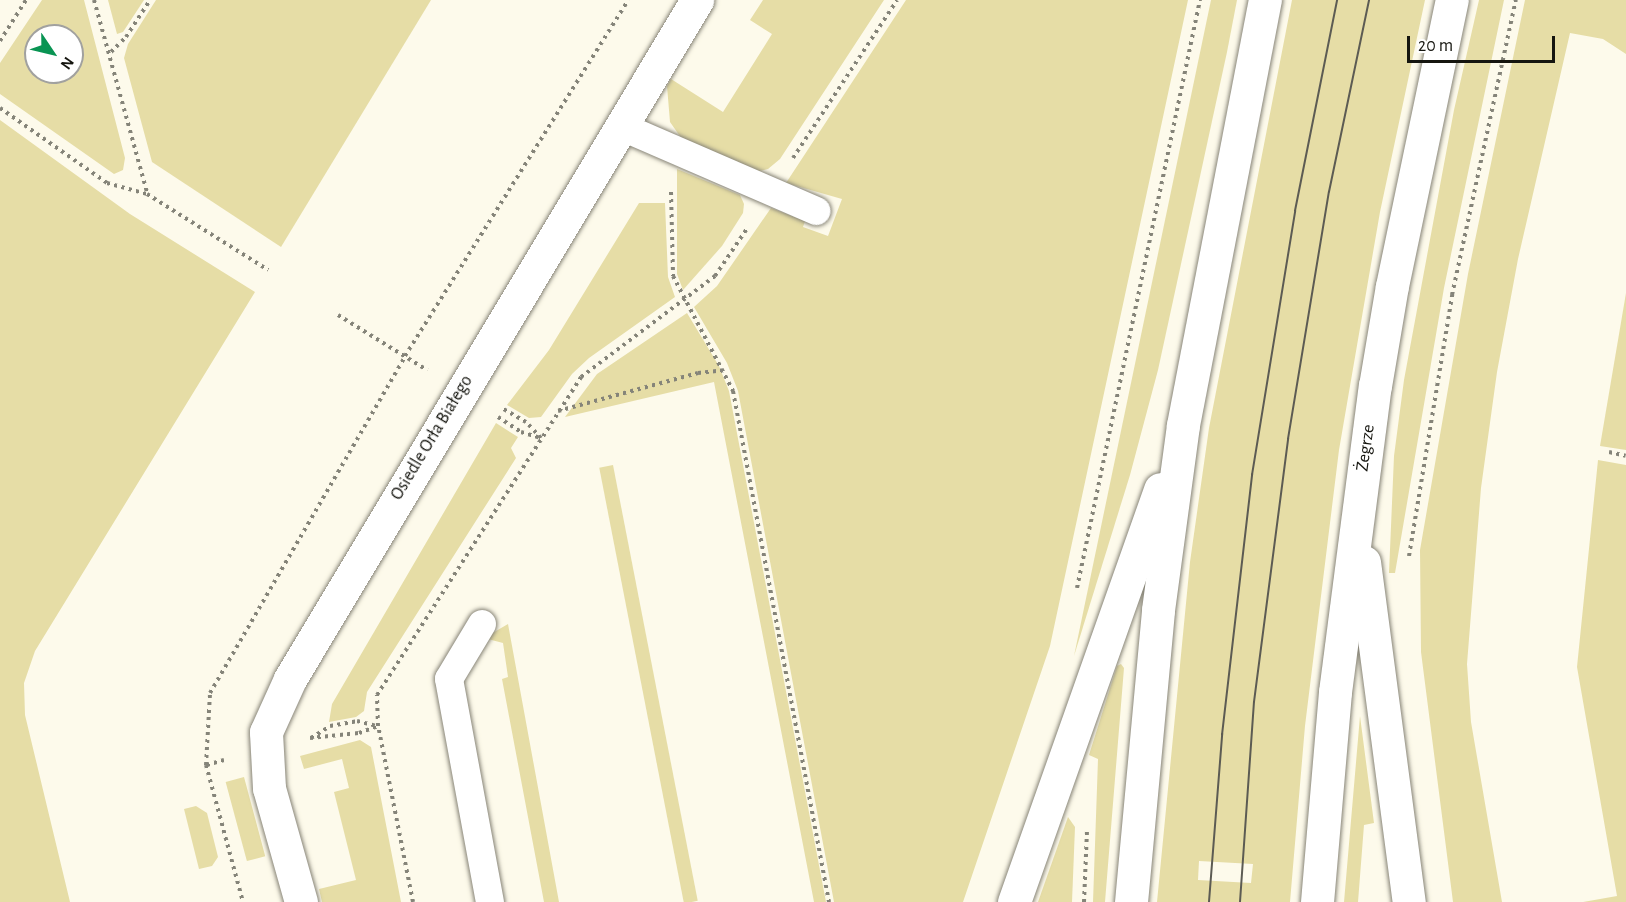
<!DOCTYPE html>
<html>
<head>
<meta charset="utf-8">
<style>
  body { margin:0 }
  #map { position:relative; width:1626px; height:902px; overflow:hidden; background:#fdfaeb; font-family:"Alegreya Sans",sans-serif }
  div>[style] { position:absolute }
  .green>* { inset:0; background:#e6dda6; transform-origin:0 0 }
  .path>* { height:4px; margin-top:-2px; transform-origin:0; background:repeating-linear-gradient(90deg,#858479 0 3px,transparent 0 7.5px) }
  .roads { filter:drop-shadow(0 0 2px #888578) drop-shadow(0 0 2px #888578) }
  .service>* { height:28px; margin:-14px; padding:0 14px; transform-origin:14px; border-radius:14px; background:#fff }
  .minor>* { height:33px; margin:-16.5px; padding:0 16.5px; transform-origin:16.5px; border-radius:16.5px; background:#fff }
  .tertiary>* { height:33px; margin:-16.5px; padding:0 16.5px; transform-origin:16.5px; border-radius:16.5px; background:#fff }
  .tram>* { height:1.5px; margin:-0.75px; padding:0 0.75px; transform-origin:0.75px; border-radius:0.75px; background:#5c5b53 }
  span { translate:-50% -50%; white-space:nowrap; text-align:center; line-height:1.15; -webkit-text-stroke:6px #fff; paint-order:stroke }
  .street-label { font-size:18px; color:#15150f }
  .north { position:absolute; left:24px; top:24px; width:60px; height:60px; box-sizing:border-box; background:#fff; border:2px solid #a1a19f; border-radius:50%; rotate:125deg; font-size:16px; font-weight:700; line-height:24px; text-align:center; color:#15150f }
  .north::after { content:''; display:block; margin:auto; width:21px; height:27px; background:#099453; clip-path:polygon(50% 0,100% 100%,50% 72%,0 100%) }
  .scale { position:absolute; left:1407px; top:36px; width:148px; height:27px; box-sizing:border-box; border:3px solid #15150f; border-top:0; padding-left:8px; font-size:18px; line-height:21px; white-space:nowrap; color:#15150f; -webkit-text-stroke:4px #fff; paint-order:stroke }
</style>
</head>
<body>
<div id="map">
  <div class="green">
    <div style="clip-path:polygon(evenodd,42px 0,84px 0,125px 158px,123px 170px,114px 174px,0 94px,0 63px,42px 0,36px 36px,72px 36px,72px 72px,36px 72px,36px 36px)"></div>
    <div style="clip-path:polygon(108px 0,144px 0,123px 32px,117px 34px)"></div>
    <div style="clip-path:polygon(156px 0,431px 0,281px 247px,152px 162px,124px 58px,128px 44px)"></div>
    <div style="clip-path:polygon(763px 0,884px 0,780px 159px,768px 169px,756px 172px,684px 142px,670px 122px,667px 86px,671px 79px,723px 112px,772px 34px,750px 20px)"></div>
    <div style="clip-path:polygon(906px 0,1188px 0,1050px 646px,963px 902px,834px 902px,738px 391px,727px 363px,694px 307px,717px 286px,771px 208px,805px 221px,803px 227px,828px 236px,842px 199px,786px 183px)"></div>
    <div style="clip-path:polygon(1211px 0,1237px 0,1227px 52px,1158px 370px,1130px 475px,1074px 656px)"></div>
    <div style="clip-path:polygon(evenodd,1292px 0,1425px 0,1380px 212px,1339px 450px,1305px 726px,1290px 902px,1157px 902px,1190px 562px,1209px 428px,1292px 0,1199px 861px,1253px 864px,1251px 883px,1198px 880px,1199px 861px)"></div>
    <div style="clip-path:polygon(1479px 0,1504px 0,1444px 288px,1395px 573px,1389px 573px,1394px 456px,1404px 380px,1454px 110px)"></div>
    <div style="clip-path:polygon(1525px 0,1626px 0,1626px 54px,1603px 39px,1570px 33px,1518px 259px,1497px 372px,1481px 488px,1467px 664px,1471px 722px,1502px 902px,1453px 902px,1421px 652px,1420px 550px,1468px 274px)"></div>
    <div style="clip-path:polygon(0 120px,130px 214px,255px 292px,35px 651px,24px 683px,25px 715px,70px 902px,0 902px)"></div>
    <div style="clip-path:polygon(677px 169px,740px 195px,744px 204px,743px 213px,722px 246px,683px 290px,677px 274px)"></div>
    <div style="clip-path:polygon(639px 203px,665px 203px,668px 277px,675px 297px,589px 358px,572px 374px,541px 417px,529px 418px,507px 405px,549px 350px)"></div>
    <div style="clip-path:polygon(1626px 293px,1626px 450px,1600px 446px)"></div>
    <div style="clip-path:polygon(687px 313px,719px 366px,729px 391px,826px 902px,814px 902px,714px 382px,565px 417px,597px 374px)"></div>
    <div style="clip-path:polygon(496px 423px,518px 437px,511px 448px,516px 458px,367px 692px,364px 711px,356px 717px,329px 722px,332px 704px)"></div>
    <div style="clip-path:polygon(1598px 460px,1626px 465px,1626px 902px,1583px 902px,1617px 896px,1577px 667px)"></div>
    <div style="left:613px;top:465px;width:444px;height:14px;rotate:79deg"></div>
    <div style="clip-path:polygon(508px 624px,559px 902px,544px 902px,502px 679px,508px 677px,503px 643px,484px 638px)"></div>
    <div style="clip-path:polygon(1121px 664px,1124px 668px,1105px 902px,1093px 902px,1098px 759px,1089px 755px,1117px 666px)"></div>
    <div style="clip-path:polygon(1360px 716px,1374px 823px,1364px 825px,1358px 902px,1344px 902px)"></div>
    <div style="clip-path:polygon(360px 740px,371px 747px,401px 902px,322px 902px,319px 889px,356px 880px,334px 792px,349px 788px,342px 759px,304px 769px,300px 756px)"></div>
    <div style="left:244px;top:777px;width:82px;height:19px;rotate:75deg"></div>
    <div style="clip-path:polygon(196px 806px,207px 813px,218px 857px,212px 866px,199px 869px,184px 809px)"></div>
    <div style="clip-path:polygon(1068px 817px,1075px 827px,1072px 902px,1038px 902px)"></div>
  </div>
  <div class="path">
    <div style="left:94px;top:0;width:200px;rotate:74.6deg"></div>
    <div style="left:0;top:41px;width:49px;rotate:-57.6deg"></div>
    <div style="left:111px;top:52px;width:21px;rotate:-45deg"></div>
    <div style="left:126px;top:37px;width:44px;rotate:-57deg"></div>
    <div style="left:0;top:108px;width:131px;rotate:35deg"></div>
    <div style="left:107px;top:183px;width:41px;rotate:15.4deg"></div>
    <div style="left:147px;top:194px;width:143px;rotate:32.1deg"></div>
    <div style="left:793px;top:158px;width:189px;rotate:-56.6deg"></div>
    <div style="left:671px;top:192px;width:84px;rotate:88.6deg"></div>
    <div style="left:673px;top:276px;width:130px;rotate:62.4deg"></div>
    <div style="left:733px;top:391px;width:520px;rotate:79.36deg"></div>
    <div style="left:338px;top:315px;width:105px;rotate:31.7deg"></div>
    <div style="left:558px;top:411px;width:145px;rotate:-15.2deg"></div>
    <div style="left:698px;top:373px;width:28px;rotate:-6deg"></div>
    <div style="left:498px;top:417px;width:27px;rotate:33deg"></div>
    <div style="left:521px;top:432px;width:21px;rotate:17deg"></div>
    <div style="left:541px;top:438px;width:22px;rotate:-133deg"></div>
    <div style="left:526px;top:422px;width:28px;rotate:-150deg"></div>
    <div style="left:1609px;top:452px;width:17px;rotate:13deg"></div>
    <div style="left:1409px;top:556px;width:265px;rotate:-80.6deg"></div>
    <div style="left:1452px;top:295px;width:302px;rotate:-77.8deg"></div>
    <div style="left:1077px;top:588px;width:601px;rotate:-78.19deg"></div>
    <div style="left:310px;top:738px;width:49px;rotate:-5.8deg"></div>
    <div style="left:359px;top:733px;width:20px;rotate:-20deg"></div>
    <div style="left:311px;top:738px;width:22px;rotate:-32deg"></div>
    <div style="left:330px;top:726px;width:27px;rotate:-10deg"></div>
    <div style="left:357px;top:721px;width:21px;rotate:14deg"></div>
    <div style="left:224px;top:760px;width:19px;rotate:164deg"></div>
    <div style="left:206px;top:765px;width:142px;rotate:74.9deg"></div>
    <div style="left:206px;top:765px;width:72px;rotate:-86.8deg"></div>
    <div style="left:210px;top:693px;width:389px;rotate:-59.9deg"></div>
    <div style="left:405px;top:356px;width:420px;rotate:-57.9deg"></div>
    <div style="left:413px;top:902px;width:179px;rotate:-101.2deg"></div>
    <div style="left:378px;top:726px;width:31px;rotate:-92deg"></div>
    <div style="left:377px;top:695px;width:378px;rotate:-57.3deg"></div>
    <div style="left:581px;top:377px;width:168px;rotate:-37deg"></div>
    <div style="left:715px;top:276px;width:59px;rotate:-56deg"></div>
    <div style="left:1084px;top:902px;width:71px;rotate:-87.6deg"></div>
  </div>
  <div class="roads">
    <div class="service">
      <div style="left:620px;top:126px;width:214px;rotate:23.4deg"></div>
      <div style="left:482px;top:624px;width:64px;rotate:121deg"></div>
      <div style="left:449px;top:679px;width:227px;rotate:79.6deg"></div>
    </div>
    <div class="minor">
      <div style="left:301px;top:902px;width:118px;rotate:-105.7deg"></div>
      <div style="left:269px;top:788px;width:56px;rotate:-93.1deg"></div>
      <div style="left:266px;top:732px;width:58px;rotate:-65.6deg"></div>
      <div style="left:290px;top:679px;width:792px;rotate:-59.06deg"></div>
    </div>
    <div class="tertiary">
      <div style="left:1364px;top:562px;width:343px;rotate:82.5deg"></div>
      <div style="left:1014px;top:902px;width:438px;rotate:-70.5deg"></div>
      <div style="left:1131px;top:902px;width:293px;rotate:-84.7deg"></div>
      <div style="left:1158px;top:610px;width:187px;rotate:-82.3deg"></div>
      <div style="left:1183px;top:425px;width:433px;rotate:-79.1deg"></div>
      <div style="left:1317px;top:902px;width:211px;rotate:-85.1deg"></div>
      <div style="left:1335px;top:692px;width:309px;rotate:-82.6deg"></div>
      <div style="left:1375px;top:386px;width:101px;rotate:-80.4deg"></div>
      <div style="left:1392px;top:286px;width:292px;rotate:-78.2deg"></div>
    </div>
  </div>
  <div class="tram">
    <div style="left:1209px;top:902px;width:168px;rotate:-85.5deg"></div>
    <div style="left:1222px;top:735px;width:262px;rotate:-83.4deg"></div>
    <div style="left:1252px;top:475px;width:267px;rotate:-80.7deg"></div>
    <div style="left:1295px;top:211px;width:215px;rotate:-78.7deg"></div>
    <div style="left:1240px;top:902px;width:200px;rotate:-86deg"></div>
    <div style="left:1254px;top:702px;width:265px;rotate:-82.6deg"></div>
    <div style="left:1288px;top:439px;width:250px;rotate:-80.6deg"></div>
    <div style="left:1329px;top:192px;width:196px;rotate:-78.2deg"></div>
  </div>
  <div class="street-label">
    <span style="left:432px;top:438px;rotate:-59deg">Osiedle Orła Białego</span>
    <span style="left:1366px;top:448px;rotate:-82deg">Żegrze</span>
  </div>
  <div class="north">N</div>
  <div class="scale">20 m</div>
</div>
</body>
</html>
